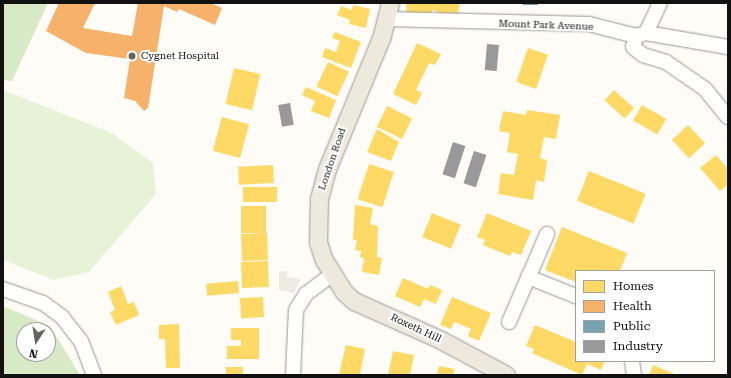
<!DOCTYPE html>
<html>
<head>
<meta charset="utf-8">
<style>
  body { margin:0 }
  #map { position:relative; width:731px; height:378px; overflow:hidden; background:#fdfcf7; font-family:"Roboto Serif",serif }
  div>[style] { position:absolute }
  .green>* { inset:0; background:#e7f3d7 }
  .forest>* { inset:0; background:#d8eac5 }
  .plaza>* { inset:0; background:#edebe2 }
  .homes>* { inset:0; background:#ffd966; transform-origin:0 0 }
  .health>* { inset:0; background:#f6b26b }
  .public>* { inset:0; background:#76a5af; transform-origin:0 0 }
  .industry>* { inset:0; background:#999; transform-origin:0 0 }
  .roads { filter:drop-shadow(0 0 1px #979795) drop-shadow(0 0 1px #979795) }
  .minor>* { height:14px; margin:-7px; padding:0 7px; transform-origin:7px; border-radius:7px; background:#fffffe }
  .major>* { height:17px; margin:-8.5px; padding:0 8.5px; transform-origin:8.5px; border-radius:8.5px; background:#ede9dc }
  .dots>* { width:11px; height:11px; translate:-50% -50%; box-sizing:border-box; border:2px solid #fff; border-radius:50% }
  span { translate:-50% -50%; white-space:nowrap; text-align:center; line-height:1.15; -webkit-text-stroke:4px #fff; paint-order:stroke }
  .street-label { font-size:10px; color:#111 }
  .poi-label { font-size:10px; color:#111 }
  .left { translate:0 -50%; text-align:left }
  .frame { position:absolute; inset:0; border:4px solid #111; pointer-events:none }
  .legend { position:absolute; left:575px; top:270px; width:140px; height:92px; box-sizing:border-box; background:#fff; border:1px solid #a0a0a0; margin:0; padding:5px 7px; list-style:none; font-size:12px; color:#111 }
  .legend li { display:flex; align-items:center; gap:8px; height:20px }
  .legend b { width:20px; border:1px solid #a0a0a0 }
  .north { position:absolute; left:16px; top:322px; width:40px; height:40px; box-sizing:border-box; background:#fff; border:1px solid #a0a0a0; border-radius:50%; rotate:192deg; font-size:11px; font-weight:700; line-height:16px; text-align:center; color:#111 }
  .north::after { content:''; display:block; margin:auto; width:14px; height:18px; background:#646362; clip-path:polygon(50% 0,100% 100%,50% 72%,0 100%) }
</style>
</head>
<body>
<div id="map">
  <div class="green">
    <div style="clip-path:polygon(3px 90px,112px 133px,153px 163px,156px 194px,89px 272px,54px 280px,3px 260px)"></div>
  </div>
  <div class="forest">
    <div style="clip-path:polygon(3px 3px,48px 3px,12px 81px,3px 80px)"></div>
    <div style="clip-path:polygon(evenodd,3px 306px,50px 326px,80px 375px,3px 375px,3px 306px,24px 330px,48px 330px,48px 354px,24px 354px,24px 330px)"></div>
  </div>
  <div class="plaza">
    <div style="clip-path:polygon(288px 271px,286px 277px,301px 279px,294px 293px,279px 290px,279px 272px)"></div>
  </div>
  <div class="homes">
    <div style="clip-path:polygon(406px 3px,460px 3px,457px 18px,432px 10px,431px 16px,407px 12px)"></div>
    <div style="clip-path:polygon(353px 5px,370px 9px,366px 28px,349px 24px,350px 20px,337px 15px,341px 6px,352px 10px)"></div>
    <div style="clip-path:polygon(335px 32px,361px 42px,351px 68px,322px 57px,325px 48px,336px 52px,340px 41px,332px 38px)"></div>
    <div style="clip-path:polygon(417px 43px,441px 54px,435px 65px,429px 63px,416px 90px,422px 93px,416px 105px,393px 94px)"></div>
    <div style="left:528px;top:48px;width:21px;height:36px;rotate:19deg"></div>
    <div style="left:328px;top:62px;width:23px;height:27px;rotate:25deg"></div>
    <div style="left:234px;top:68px;width:27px;height:37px;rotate:13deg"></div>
    <div style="clip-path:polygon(306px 87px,336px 100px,329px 118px,311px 111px,315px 101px,302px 95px)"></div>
    <div style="left:614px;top:90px;width:27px;height:14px;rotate:42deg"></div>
    <div style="left:642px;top:105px;width:28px;height:18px;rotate:30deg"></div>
    <div style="left:387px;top:106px;width:28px;height:23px;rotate:26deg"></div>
    <div style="clip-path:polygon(527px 110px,560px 115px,556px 139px,544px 137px,540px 158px,547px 160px,544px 182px,536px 180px,533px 200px,498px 194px,501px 173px,514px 175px,518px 154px,507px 152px,510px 133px,499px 131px,503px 111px,526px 115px)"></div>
    <div style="left:222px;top:117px;width:28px;height:35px;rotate:15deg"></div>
    <div style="left:688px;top:125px;width:25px;height:22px;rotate:47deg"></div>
    <div style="clip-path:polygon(377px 129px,399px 142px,391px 161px,367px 152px)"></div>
    <div style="clip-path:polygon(716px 155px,728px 169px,728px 185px,720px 191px,700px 168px)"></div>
    <div style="left:369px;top:164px;width:26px;height:37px;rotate:18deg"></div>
    <div style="left:273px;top:165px;width:18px;height:35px;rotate:87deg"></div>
    <div style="left:589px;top:171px;width:61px;height:32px;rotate:22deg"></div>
    <div style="left:277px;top:187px;width:15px;height:34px;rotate:90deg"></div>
    <div style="clip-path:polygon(355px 205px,373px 208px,370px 224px,378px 226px,377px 257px,382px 258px,379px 275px,362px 272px,364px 258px,360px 257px,361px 251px,355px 250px,357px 240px,353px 240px)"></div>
    <div style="left:241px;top:206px;width:25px;height:27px"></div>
    <div style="left:432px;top:213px;width:31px;height:26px;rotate:22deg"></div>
    <div style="clip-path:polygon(487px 213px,531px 231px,521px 255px,512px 252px,510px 256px,483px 245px,485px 240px,477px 237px)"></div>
    <div style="clip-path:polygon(562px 227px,627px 253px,620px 271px,576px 271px,576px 282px,545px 270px)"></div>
    <div style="left:267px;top:233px;width:27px;height:26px;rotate:88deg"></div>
    <div style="left:268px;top:261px;width:26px;height:27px;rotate:88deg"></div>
    <div style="clip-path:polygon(403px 278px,428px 289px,430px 285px,442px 290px,436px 304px,424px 299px,420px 307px,395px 296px)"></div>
    <div style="left:238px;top:281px;width:12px;height:32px;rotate:85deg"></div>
    <div style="clip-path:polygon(121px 286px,128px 304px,134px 302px,139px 315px,116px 325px,110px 312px,115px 310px,108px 292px)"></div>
    <div style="left:263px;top:297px;width:20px;height:23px;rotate:87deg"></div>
    <div style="clip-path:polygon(452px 297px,491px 313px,479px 341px,468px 336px,471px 329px,454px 322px,451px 329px,440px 325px)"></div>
    <div style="clip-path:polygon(179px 324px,180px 368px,166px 368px,165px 339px,159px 339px,159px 325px)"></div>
    <div style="clip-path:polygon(535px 325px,576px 342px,576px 361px,605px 361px,601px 370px,587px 364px,582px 375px,532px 353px,534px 349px,526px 346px)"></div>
    <div style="clip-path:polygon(231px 328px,259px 328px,259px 359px,227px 359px,227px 346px,241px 346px,241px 340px,231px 340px)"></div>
    <div style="clip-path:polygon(346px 345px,365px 349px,360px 375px,339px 375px)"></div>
    <div style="clip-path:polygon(393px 351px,414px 355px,410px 375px,388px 375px)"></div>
    <div style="clip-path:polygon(653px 365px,677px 375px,649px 375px)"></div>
    <div style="clip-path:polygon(439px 366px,455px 369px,453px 375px,437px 375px)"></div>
    <div style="left:226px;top:367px;width:17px;height:8px"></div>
  </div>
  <div class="health">
    <div style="clip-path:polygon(59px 3px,95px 3px,83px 28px,132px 36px,138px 3px,211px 3px,222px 8px,215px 25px,179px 9px,177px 12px,164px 6px,148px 108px,144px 111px,135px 101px,124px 98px,130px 59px,86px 53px,46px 31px)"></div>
  </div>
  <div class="public">
    <div style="left:523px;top:3px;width:15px;height:2px"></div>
  </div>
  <div class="industry">
    <div style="left:487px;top:44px;width:12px;height:26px;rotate:5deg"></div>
    <div style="left:290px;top:103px;width:22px;height:12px;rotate:80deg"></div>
    <div style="left:453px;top:142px;width:13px;height:34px;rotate:18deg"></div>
    <div style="left:474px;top:151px;width:13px;height:34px;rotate:18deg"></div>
  </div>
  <div class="roads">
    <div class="minor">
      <div style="left:386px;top:19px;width:203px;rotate:1.4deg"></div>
      <div style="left:589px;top:24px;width:49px;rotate:14.3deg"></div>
      <div style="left:636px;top:36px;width:10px;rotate:-17deg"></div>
      <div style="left:646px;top:33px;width:83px;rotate:9.7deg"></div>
      <div style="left:646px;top:33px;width:33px;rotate:-65deg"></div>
      <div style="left:636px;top:36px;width:11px;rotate:105deg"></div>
      <div style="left:633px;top:47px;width:13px;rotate:39deg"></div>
      <div style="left:643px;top:55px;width:24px;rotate:17deg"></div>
      <div style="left:666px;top:62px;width:47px;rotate:34.7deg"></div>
      <div style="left:705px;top:89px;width:36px;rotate:51deg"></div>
      <div style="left:528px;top:277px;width:52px;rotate:21.6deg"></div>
      <div style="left:3px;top:289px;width:42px;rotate:19.3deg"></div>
      <div style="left:43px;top:303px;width:24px;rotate:36deg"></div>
      <div style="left:62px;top:317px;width:31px;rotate:52deg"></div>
      <div style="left:81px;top:341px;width:36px;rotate:69deg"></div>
      <div style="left:509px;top:322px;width:96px;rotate:-66.6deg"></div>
      <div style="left:632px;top:361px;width:14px;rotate:82deg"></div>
      <div style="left:293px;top:375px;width:65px;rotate:-87.4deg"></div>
      <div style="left:296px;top:310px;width:19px;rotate:-58deg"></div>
      <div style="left:306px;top:294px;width:34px;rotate:-37deg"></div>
    </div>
    <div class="major">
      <div style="left:390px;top:3px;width:36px;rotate:104deg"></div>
      <div style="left:381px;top:38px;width:142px;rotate:112.4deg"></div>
      <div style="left:327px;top:169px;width:31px;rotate:105deg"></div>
      <div style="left:319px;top:199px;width:43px;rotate:91.3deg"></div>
      <div style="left:318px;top:242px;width:19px;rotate:72deg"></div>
      <div style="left:324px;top:260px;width:38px;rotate:58deg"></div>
      <div style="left:344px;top:292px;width:13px;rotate:42deg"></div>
      <div style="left:354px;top:301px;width:95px;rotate:24.1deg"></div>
      <div style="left:441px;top:340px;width:74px;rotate:28.3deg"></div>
    </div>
  </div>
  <div class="dots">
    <div style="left:132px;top:56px;background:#646362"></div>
  </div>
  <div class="street-label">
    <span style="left:546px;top:25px;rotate:2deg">Mount Park Avenue</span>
    <span style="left:332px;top:159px;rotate:-71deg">London Road</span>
    <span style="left:416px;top:328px;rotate:25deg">Roxeth Hill</span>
  </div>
  <div class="poi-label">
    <span class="left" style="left:141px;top:56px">Cygnet Hospital</span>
  </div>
  <div class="frame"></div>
  <ul class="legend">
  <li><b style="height:11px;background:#ffd966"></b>Homes</li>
  <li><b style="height:11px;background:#f6b26b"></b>Health</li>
  <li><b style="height:11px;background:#76a5af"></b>Public</li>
  <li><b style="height:11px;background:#999"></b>Industry</li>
  </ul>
  <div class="north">N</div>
</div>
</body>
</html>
